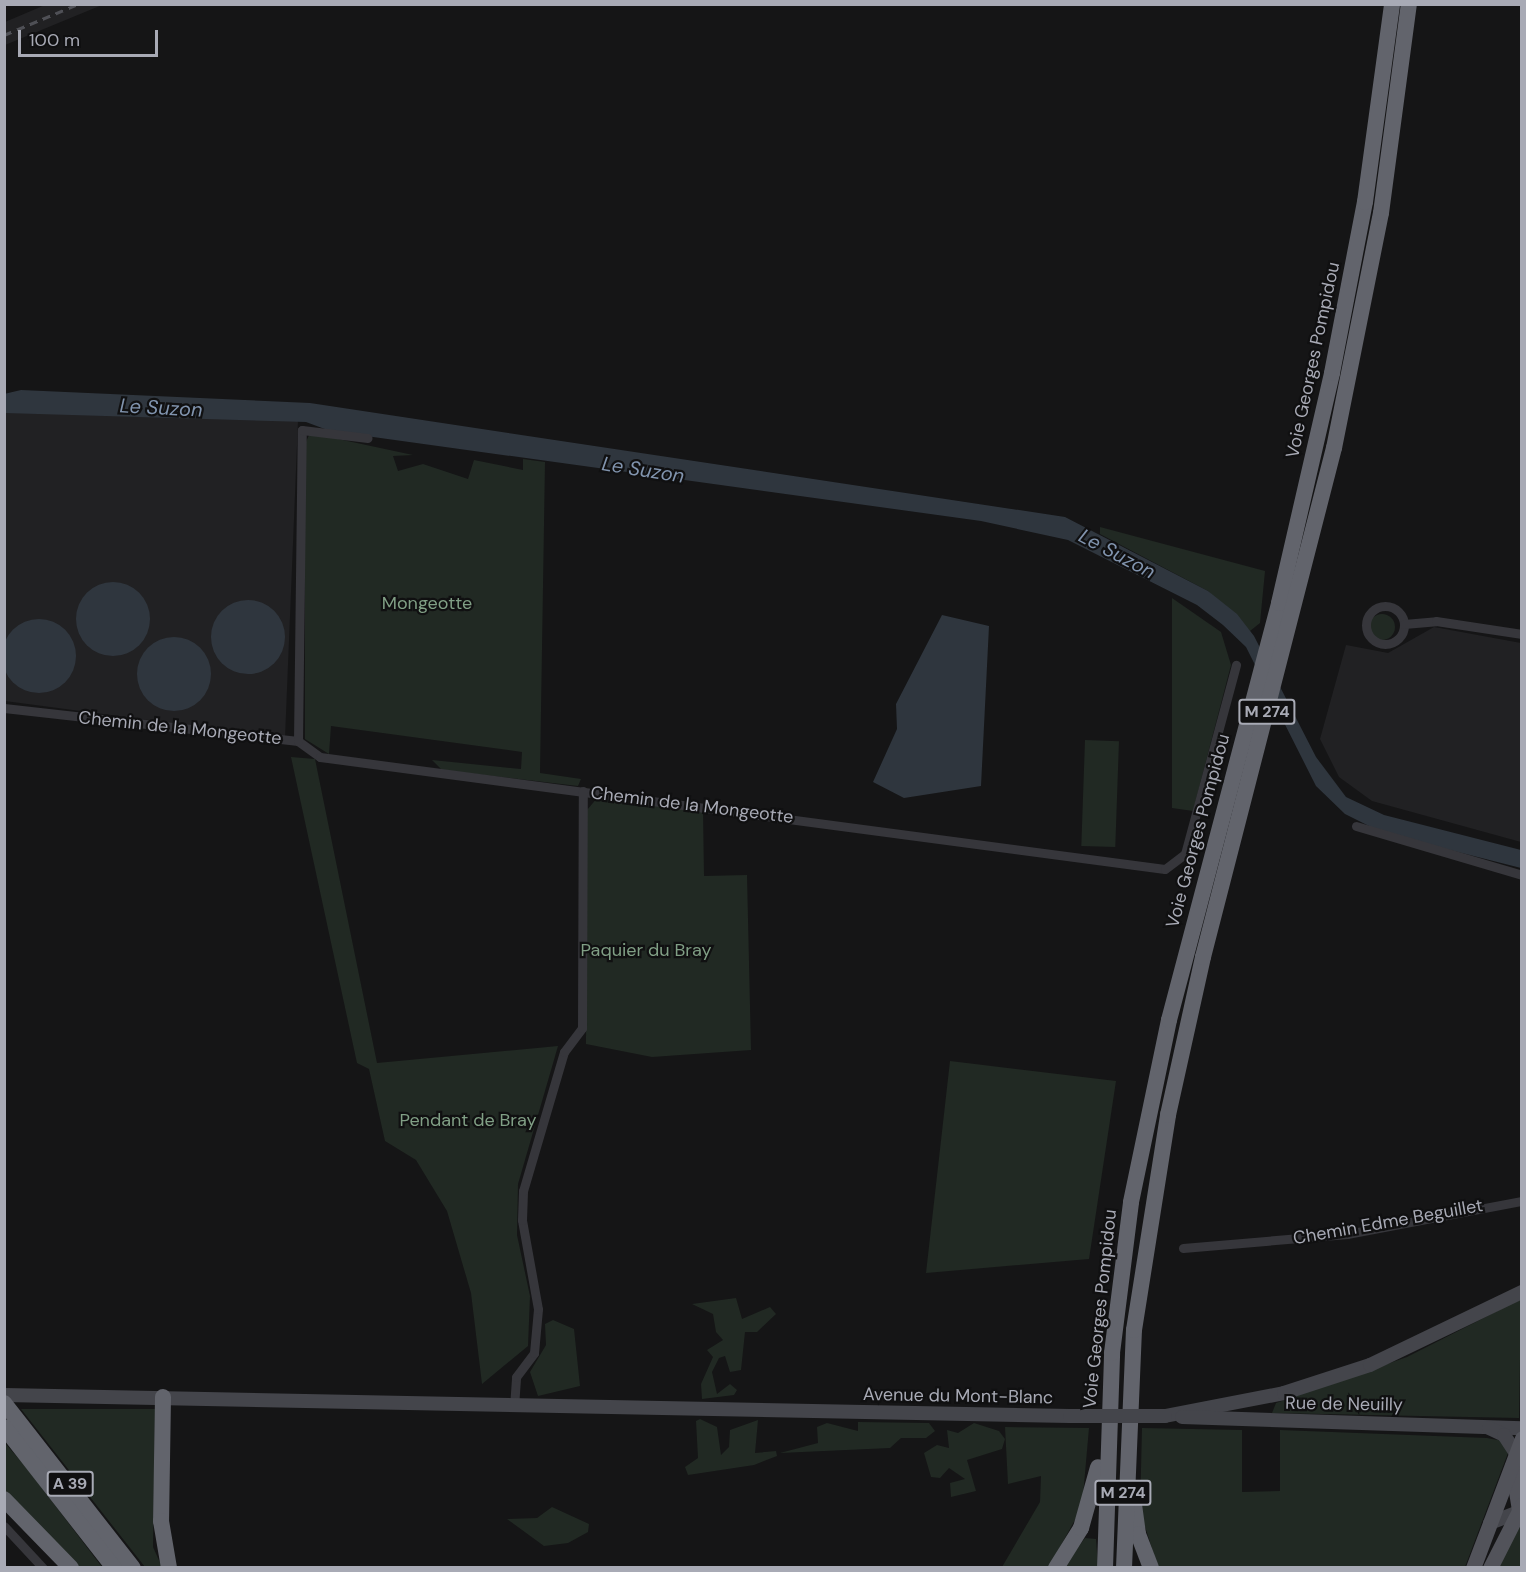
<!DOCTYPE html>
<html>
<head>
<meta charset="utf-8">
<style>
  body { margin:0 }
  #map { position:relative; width:1526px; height:1572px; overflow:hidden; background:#151516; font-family:"DM Sans",sans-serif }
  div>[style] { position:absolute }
  .built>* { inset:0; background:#212123 }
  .green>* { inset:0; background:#212923; transform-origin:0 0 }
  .round { border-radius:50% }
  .water>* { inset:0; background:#2f363e }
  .street>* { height:9px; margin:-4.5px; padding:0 4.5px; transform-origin:4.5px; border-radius:4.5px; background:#36363b }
  .street>.ring { margin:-4.5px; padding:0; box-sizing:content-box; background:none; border:9px solid #36363b; border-radius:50% }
  .secondary>* { height:14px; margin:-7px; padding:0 7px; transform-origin:7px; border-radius:7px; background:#44454b }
  .primary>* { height:15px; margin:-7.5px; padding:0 7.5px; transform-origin:7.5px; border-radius:7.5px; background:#52535a }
  .highway>* { height:16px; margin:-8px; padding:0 8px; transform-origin:8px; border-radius:8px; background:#62646c }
  .rail>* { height:3px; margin-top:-1.5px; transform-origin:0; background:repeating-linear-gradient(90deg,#4f5056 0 8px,transparent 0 14px) }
  .secondary-bridge>* { height:14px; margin:-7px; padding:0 7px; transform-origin:7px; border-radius:7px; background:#44454b }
  span { translate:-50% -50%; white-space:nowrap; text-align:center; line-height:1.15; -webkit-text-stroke:4.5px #101011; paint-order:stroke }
  .shield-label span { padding:2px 4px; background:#101011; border:2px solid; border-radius:4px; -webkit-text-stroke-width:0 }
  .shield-label { font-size:16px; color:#a8aab5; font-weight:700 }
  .street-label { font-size:18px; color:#a8aab5 }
  .park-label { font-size:18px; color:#809f85 }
  .water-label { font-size:20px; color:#8194ae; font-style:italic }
  .frame { position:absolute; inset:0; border:6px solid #a8aab5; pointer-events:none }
  .scale { position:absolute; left:18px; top:30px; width:140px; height:27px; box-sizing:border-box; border:3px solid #a8aab5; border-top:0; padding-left:8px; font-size:18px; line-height:21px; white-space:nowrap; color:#a8aab5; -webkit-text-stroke:4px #101011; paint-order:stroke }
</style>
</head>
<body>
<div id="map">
  <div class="built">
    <div style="clip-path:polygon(45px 5px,102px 5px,5px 45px,5px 22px)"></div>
    <div style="clip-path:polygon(33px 410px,298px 421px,285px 738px,5px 701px,5px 413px)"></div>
    <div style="clip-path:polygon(1434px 627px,1521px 643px,1521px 842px,1372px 801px,1339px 777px,1320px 739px,1346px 645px,1388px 653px)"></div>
  </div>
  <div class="green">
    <div style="clip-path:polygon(310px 433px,413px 455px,393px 456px,398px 471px,423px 464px,468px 479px,474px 460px,523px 470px,523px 459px,545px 462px,540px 773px,581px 779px,578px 786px,442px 770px,432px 760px,521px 769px,522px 752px,331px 726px,329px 754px,305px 739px,305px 444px)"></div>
    <div style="clip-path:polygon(1100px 527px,1265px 571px,1260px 623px,1250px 631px,1208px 591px,1100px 534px)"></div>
    <div style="clip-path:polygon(1172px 598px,1221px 632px,1231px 665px,1193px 811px,1172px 808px)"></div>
    <div class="round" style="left:1369px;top:614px;width:26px;height:26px"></div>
    <div style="left:1085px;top:740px;width:34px;height:106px;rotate:2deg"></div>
    <div style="clip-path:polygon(291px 757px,315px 759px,377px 1063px,558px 1046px,518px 1184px,517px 1235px,530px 1296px,528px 1346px,482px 1384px,471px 1293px,447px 1211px,416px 1160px,385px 1141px,369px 1069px,357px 1063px)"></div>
    <div style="clip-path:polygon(598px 797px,703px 810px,704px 876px,747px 875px,751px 1050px,652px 1057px,586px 1044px,587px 810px)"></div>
    <div style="clip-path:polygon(950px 1061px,1116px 1081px,1089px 1259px,926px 1273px)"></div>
    <div style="clip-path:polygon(736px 1298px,742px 1319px,770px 1307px,776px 1314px,757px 1332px,745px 1332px,741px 1370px,730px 1372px,725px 1356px,719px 1358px,712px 1372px,717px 1394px,730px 1384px,737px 1390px,734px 1395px,702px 1399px,701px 1384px,713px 1357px,707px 1350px,723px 1340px,716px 1332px,713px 1314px,692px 1304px)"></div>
    <div style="clip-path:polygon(1521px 1299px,1519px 1418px,1272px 1413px,1276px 1403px,1407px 1357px)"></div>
    <div style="clip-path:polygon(553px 1320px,574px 1329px,580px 1386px,538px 1396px,530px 1372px,546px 1345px,545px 1324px)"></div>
    <div style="clip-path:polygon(21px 1409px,155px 1409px,153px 1547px,162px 1567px,145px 1567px)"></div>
    <div style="clip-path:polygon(700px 1419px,717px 1427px,721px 1455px,729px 1447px,730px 1430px,758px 1420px,755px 1453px,776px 1451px,777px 1456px,754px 1465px,688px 1475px,685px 1467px,698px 1458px,696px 1421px)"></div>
    <div style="clip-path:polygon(858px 1422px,929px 1423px,935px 1431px,926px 1438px,901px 1438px,890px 1448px,780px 1453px,818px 1443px,817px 1427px,827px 1423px,858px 1431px)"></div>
    <div style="clip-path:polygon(974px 1423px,999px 1431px,1005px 1439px,1002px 1449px,967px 1460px,976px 1491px,951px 1497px,950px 1483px,965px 1479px,949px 1468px,940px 1478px,931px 1477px,924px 1453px,937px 1445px,949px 1448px,947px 1430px,958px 1433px)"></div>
    <div style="clip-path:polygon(1005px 1427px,1089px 1428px,1082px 1507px,1049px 1567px,1002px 1567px,1040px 1502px,1041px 1476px,1008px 1484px)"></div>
    <div style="clip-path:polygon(1142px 1428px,1242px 1430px,1242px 1492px,1280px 1491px,1280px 1430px,1487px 1438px,1503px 1441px,1508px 1453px,1465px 1567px,1158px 1567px,1140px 1511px)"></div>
    <div style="clip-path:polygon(4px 1442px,25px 1466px,102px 1567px,77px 1567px,5px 1493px)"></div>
    <div style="clip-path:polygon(552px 1507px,589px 1524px,588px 1532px,568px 1543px,544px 1546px,507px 1519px,537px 1518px)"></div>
    <div style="clip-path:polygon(1521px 1526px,1521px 1567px,1499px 1568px,1513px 1536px)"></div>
    <div style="clip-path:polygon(1085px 1538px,1096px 1539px,1098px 1567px,1063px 1568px)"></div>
  </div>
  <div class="water">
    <div style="clip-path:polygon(21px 390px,310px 403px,1065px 517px,1208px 591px,1237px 614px,1254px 636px,1316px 757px,1346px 797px,1384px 815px,1521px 850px,1521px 868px,1383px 833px,1345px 814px,1316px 786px,1246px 647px,1223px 625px,1197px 605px,1068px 540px,981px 521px,330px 431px,306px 422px,5px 413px,4px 394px)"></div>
    <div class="round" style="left:76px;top:582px;width:74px;height:74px"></div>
    <div class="round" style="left:211px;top:600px;width:74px;height:74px"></div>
    <div style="clip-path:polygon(942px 615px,989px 626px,981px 786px,904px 798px,873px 782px,897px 729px,896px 704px)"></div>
    <div class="round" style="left:2px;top:619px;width:74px;height:74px"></div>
    <div class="round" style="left:137px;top:637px;width:74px;height:74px"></div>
  </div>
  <div class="street">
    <div class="ring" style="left:1366px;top:606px;width:29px;height:29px"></div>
    <div style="left:1404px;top:624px;width:32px;rotate:-5deg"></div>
    <div style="left:1436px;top:621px;width:87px;rotate:8.6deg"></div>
    <div style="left:4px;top:708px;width:296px;rotate:6.4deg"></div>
    <div style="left:298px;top:741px;width:27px;rotate:36deg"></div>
    <div style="left:320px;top:757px;width:852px;rotate:7.55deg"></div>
    <div style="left:1165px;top:869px;width:25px;rotate:-37deg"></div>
    <div style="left:1185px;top:854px;width:196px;rotate:-74.9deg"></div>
    <div style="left:298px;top:741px;width:311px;rotate:-89.3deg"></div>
    <div style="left:302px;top:430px;width:66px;rotate:6.9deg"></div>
    <div style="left:1356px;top:826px;width:173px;rotate:16.4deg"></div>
    <div style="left:1183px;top:1248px;width:165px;rotate:-4.9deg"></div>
    <div style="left:1347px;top:1234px;width:178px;rotate:-10.7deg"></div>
    <div style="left:514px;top:1407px;width:30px;rotate:-86deg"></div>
    <div style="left:516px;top:1377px;width:30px;rotate:-53deg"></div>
    <div style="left:534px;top:1353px;width:44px;rotate:-84.8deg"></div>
    <div style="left:538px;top:1309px;width:90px;rotate:-100.2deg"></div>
    <div style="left:522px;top:1220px;width:29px;rotate:-88deg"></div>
    <div style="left:523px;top:1191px;width:145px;rotate:-73.6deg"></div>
    <div style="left:564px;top:1052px;width:30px;rotate:-53deg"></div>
    <div style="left:582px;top:1028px;width:237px;rotate:-89.8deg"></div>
    <div style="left:4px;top:1526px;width:57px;rotate:47.1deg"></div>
  </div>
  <div class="secondary">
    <div style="left:4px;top:1395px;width:1066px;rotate:1.13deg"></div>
    <div style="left:1165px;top:1416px;width:121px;rotate:-10.9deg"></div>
    <div style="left:1284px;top:1393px;width:90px;rotate:-18deg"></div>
    <div style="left:1370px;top:1365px;width:169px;rotate:-25.7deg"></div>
    <div style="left:1182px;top:1417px;width:340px;rotate:1.9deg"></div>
    <div style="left:1489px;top:1428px;width:17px;rotate:25deg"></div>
    <div style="left:1504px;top:1435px;width:20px;rotate:57deg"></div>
    <div style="left:1490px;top:1523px;width:34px;rotate:-21deg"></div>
  </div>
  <div class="primary">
    <div style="left:1512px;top:1466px;width:45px;rotate:81deg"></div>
    <div style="left:1473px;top:1568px;width:139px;rotate:-69.3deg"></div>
    <div style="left:1490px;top:1568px;width:71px;rotate:-63.1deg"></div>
  </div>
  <div class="highway">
    <div style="left:163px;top:1397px;width:124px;rotate:90.9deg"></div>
    <div style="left:161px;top:1521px;width:48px;rotate:80.3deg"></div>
    <div style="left:4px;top:1403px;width:209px;rotate:52deg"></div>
    <div style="left:4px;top:1427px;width:179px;rotate:52deg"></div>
    <div style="left:1132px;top:1490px;width:44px;rotate:82.2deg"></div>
    <div style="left:1138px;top:1534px;width:36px;rotate:69deg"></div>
    <div style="left:4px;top:1499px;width:96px;rotate:45.8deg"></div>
    <div style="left:1056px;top:1568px;width:47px;rotate:-58deg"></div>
    <div style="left:1081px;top:1528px;width:63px;rotate:-74.4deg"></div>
    <div style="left:1105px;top:1568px;width:215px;rotate:-88.1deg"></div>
    <div style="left:1112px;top:1353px;width:152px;rotate:-82.8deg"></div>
    <div style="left:1131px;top:1202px;width:186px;rotate:-78.2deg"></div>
    <div style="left:1169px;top:1020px;width:431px;rotate:-75.2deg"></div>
    <div style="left:1279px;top:603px;width:236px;rotate:-77deg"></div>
    <div style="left:1332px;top:373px;width:174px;rotate:-79.1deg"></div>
    <div style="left:1365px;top:202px;width:200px;rotate:-82.2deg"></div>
    <div style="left:1124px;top:1568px;width:238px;rotate:-87.6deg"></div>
    <div style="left:1134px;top:1330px;width:218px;rotate:-81deg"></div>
    <div style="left:1168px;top:1115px;width:162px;rotate:-77.5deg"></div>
    <div style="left:1203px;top:957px;width:526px;rotate:-75.57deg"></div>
    <div style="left:1334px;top:448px;width:240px;rotate:-78.7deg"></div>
    <div style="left:1381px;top:213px;width:211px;rotate:-82.4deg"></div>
  </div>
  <div class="rail">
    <div style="left:4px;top:35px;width:80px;rotate:-22.7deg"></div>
  </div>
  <div class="secondary-bridge">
    <div style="left:1070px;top:1416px;width:95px"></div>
  </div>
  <div class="shield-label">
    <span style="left:1267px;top:712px">M 274</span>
    <span style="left:70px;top:1484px">A 39</span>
    <span style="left:1123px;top:1493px">M 274</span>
  </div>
  <div class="street-label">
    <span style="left:1313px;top:360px;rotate:-78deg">Voie Georges Pompidou</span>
    <span style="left:180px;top:728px;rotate:6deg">Chemin de la Mongeotte</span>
    <span style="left:692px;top:805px;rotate:7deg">Chemin de la Mongeotte</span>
    <span style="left:1198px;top:831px;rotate:-75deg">Voie Georges Pompidou</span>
    <span style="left:1388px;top:1222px;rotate:-10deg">Chemin Edme Beguillet</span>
    <span style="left:1100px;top:1309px;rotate:-84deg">Voie Georges Pompidou</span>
    <span style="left:958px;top:1396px;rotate:1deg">Avenue du Mont-Blanc</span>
    <span style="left:1344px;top:1404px;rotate:1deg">Rue de Neuilly</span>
  </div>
  <div class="park-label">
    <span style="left:427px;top:603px">Mongeotte</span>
    <span style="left:646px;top:950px">Paquier du Bray</span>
    <span style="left:468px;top:1120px">Pendant de Bray</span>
  </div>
  <div class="water-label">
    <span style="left:161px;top:408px;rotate:3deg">Le Suzon</span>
    <span style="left:643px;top:470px;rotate:9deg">Le Suzon</span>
    <span style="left:1117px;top:554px;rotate:28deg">Le Suzon</span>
  </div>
  <div class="frame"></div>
  <div class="scale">100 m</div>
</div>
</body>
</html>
